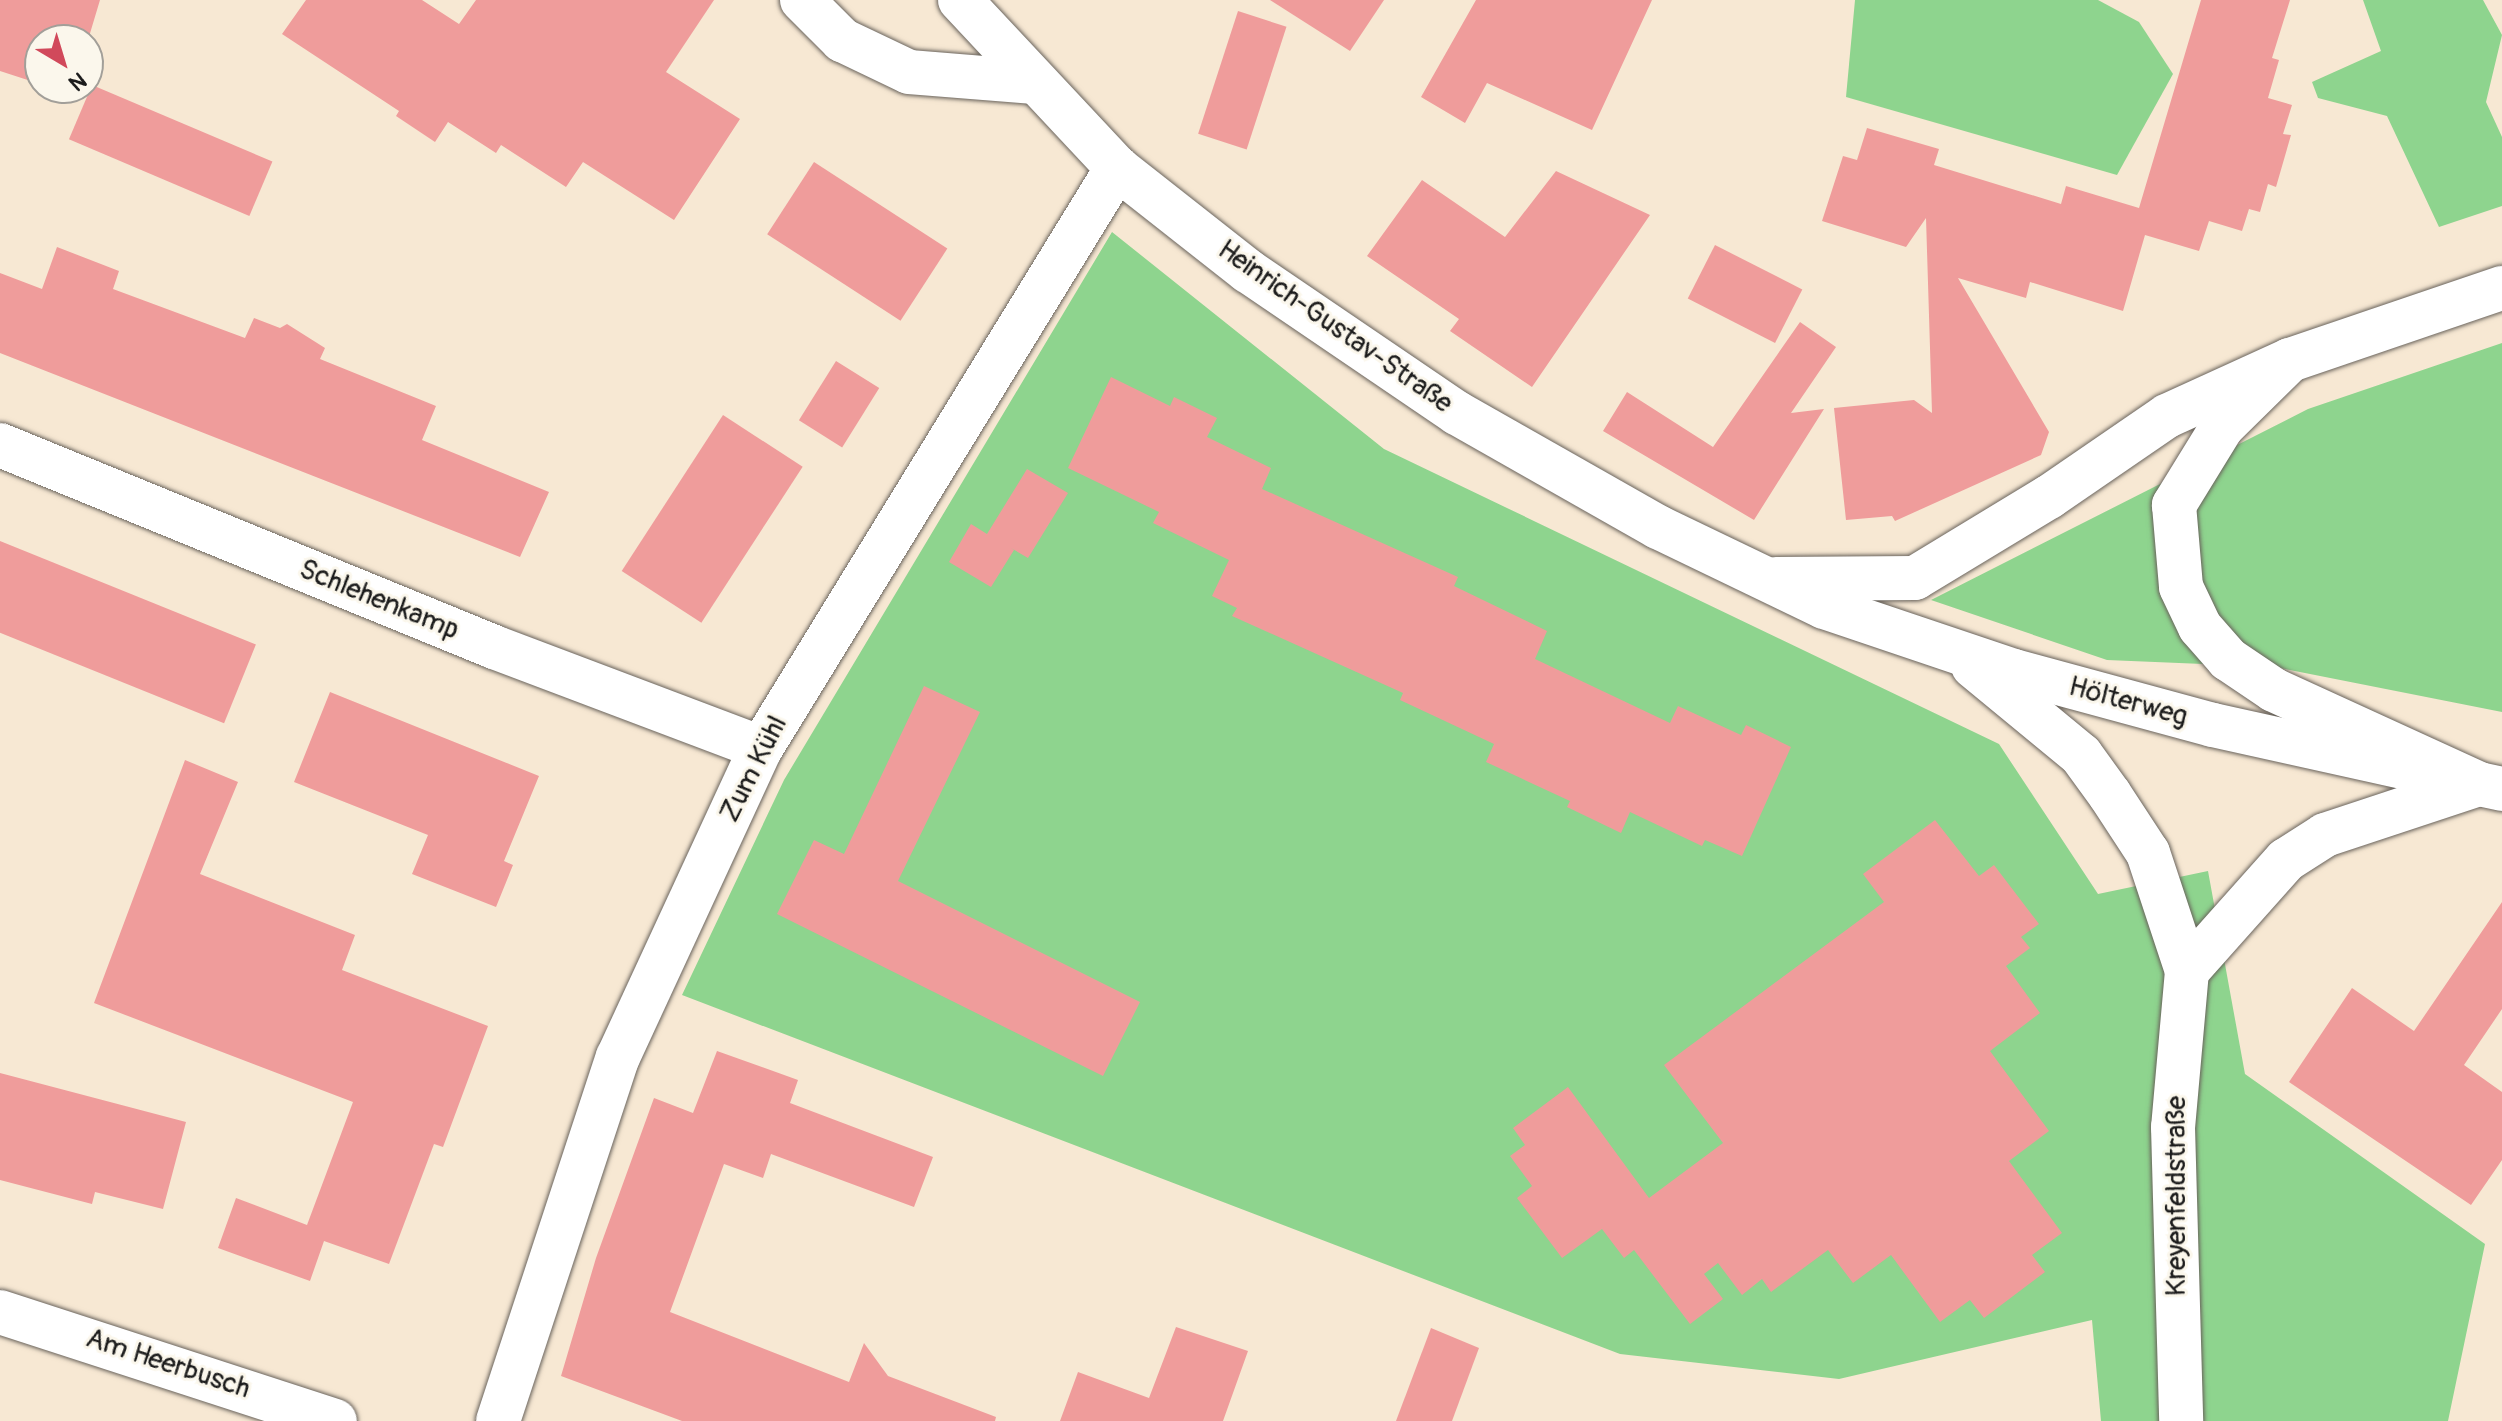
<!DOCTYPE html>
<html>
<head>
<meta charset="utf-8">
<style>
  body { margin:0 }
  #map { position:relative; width:2502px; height:1421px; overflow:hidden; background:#f7e8d3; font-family:Pangolin,sans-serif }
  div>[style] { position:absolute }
  .green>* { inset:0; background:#8ed48e }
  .building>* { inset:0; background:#ef9c9b; transform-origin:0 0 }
  .roads { filter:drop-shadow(0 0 2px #69635c) drop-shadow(0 0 2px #69635c) }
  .minor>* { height:44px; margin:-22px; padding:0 22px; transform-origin:22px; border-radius:22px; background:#fff }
  .major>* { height:44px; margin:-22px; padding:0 22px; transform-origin:22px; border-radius:22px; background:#fff }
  span { translate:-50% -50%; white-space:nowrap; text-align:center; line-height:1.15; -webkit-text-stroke:6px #fbf7ec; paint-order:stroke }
  .street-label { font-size:28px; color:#1c1c1c }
  .north { position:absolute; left:24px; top:24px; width:80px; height:80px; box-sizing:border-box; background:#fbf7ec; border:2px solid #a29f99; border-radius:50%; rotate:142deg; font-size:22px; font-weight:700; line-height:32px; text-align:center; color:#1c1c1c }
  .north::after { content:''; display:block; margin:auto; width:28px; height:36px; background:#d1495b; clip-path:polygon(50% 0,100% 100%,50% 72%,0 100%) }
</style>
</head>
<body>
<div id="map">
  <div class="green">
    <div style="clip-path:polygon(1855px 0,2098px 0,2139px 22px,2173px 74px,2117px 175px,1846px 97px)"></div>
    <div style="clip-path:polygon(2363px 0,2483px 0,2502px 35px,2486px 102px,2502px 137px,2502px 206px,2439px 227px,2387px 116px,2318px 98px,2312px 82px,2381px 51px)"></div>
    <div style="clip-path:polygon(1112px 232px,1384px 449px,1999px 744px,2098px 894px,2208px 871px,2245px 1074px,2485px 1244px,2448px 1421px,2101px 1421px,2092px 1320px,1839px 1379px,1620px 1354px,682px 995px,784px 780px)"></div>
    <div style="clip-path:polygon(2502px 343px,2502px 712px,2275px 667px,2107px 660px,1931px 600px,2308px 409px)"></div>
  </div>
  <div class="building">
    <div style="clip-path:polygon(0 0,100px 0,88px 40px,40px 40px,40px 84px,0 71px)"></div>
    <div style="clip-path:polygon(306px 0,422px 0,459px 24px,476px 0,714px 0,666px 72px,740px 119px,674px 220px,583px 162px,566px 187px,501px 145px,496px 153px,448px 122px,435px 142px,396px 116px,399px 111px,282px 34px)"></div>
    <div style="clip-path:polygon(1270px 0,1384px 0,1350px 51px)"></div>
    <div style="clip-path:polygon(1476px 0,1652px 0,1592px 130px,1487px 83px,1465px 123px,1421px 97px)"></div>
    <div style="clip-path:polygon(2201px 0,2290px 0,2272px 58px,2279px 60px,2268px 98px,2292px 105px,2283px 134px,2291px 135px,2276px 187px,2268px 184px,2260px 212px,2249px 209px,2242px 231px,2209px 221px,2199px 251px,2145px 235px,2123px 311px,2030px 282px,2026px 298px,1958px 278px,2049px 432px,2041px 455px,1895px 521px,1892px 516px,1846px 520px,1834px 408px,1914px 400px,1932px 413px,1926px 218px,1906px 247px,1822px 221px,1843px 156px,1857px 160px,1867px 128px,1939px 149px,1934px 165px,2061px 204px,2066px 186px,2139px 208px)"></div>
    <div style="left:1238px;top:11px;width:51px;height:129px;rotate:18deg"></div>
    <div style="left:92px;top:85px;width:196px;height:59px;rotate:23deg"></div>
    <div style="left:814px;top:162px;width:159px;height:86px;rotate:33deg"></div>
    <div style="clip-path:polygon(1556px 171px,1650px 215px,1532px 387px,1450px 331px,1459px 319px,1367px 256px,1422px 180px,1505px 237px)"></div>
    <div style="left:1715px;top:245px;width:98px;height:60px;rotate:27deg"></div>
    <div style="clip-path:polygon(57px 247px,119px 271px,113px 289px,245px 338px,254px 318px,280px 328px,287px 324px,325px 348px,320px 359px,436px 406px,422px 440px,549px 492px,520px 557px,0 353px,0 273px,42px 289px)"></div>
    <div style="clip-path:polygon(1800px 322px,1836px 347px,1791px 413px,1824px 409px,1754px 520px,1603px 431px,1627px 392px,1713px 447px)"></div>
    <div style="left:836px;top:361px;width:51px;height:70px;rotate:32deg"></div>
    <div style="clip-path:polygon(1111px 377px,1170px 406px,1174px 397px,1217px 418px,1207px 437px,1271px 468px,1262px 489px,1458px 577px,1454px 586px,1547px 631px,1535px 659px,1670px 723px,1678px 706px,1741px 735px,1746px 725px,1791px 747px,1742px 856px,1705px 840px,1702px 846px,1630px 812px,1621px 833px,1567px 807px,1570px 801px,1486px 762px,1494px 744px,1400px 700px,1403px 693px,1232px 616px,1237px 608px,1212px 596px,1229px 560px,1153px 523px,1159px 512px,1068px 468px)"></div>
    <div style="left:723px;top:415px;width:95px;height:186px;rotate:33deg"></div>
    <div style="clip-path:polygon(1027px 469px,1068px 493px,1028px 558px,1011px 548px,1014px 550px,991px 587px,949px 562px,971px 524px,987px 534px)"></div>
    <div style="left:0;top:541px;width:276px;height:85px;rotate:22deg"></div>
    <div style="clip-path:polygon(924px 686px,980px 712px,898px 881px,1140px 1002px,1103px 1076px,777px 914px,814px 840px,844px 854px)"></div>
    <div style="clip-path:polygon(330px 692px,539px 776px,504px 861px,513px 865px,496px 907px,412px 874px,428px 835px,294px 782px)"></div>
    <div style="clip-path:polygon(185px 760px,238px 782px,200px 874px,355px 935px,342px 970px,488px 1026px,443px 1147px,434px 1144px,389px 1264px,324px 1241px,310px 1281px,218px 1248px,236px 1198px,307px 1225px,353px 1102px,94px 1003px)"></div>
    <div style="clip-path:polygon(1935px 820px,1979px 876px,1994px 865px,2039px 924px,2021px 937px,2030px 948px,2006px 966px,2040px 1013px,1990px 1051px,2049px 1131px,2009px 1161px,2062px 1233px,2032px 1255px,2045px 1272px,1984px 1318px,1970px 1300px,1940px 1322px,1891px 1255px,1853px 1283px,1828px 1250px,1771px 1292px,1762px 1279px,1742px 1295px,1718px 1263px,1704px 1274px,1723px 1299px,1690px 1324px,1634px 1250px,1624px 1258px,1602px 1229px,1562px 1258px,1517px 1198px,1532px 1186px,1510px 1156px,1525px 1145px,1513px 1128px,1568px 1087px,1649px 1198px,1723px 1143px,1664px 1065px,1884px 902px,1863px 874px)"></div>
    <div style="clip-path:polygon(2502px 902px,2502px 1009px,2464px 1065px,2502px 1092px,2502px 1160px,2471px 1205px,2289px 1082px,2352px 988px,2414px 1031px)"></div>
    <div style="clip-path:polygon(717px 1051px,798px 1080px,790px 1103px,933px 1157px,914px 1207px,771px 1154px,763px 1178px,724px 1164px,670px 1312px,849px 1382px,864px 1343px,888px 1376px,996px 1417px,995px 1421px,682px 1421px,561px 1376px,596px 1258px,654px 1098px,693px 1113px)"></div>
    <div style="clip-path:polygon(0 1073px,186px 1122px,163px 1209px,95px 1192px,92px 1204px,0 1180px)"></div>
    <div style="clip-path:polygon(1176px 1327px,1248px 1351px,1223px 1421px,1060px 1421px,1078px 1372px,1149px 1398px)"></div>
    <div style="clip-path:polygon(1431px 1328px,1479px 1348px,1452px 1421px,1396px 1421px)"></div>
  </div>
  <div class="roads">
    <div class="minor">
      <div style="left:802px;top:0;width:57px;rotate:45deg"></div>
      <div style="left:842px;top:40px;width:74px;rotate:25.5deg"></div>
      <div style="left:909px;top:72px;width:123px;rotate:4.6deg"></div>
      <div style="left:960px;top:0;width:230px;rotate:46.9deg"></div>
      <div style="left:1117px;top:168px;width:167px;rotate:38.2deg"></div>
      <div style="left:1248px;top:271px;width:253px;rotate:34.2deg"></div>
      <div style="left:1457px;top:413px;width:231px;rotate:29.6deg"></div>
      <div style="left:1658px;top:527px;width:184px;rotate:25.7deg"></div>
      <div style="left:1824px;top:607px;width:200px;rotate:18.6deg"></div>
      <div style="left:2014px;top:671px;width:206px;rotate:15.2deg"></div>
      <div style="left:2213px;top:725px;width:230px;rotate:12.5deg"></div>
      <div style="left:0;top:445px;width:534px;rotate:22.24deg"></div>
      <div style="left:494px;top:647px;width:285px;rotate:20.7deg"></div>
      <div style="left:1776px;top:579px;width:139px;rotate:-0.4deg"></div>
      <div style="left:1915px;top:578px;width:157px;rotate:-31.2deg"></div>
      <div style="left:2049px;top:497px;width:143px;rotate:-34.5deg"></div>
      <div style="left:2167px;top:416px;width:135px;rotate:-24.5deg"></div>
      <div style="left:2290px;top:360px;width:224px;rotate:-18.8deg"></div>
      <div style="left:1973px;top:666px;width:140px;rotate:39.5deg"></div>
      <div style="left:2081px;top:755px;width:49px;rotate:54.1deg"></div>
      <div style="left:2110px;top:795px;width:69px;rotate:56.8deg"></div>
      <div style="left:2148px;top:853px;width:124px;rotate:71.7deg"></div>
      <div style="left:2187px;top:971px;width:157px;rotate:95.1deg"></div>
      <div style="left:2173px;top:1127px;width:294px;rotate:88.4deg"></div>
      <div style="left:0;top:1312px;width:352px;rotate:18deg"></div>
      <div style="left:498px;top:1421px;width:383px;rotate:-71.8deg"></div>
      <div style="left:618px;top:1057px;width:340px;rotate:-65.2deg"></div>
      <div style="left:761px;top:748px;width:681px;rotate:-58.46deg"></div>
    </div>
    <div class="major">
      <div style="left:2290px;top:360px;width:95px;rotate:135.4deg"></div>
      <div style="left:2222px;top:427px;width:92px;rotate:121.6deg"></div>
      <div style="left:2174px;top:505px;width:82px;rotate:85.1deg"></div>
      <div style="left:2181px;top:587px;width:44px;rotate:64.6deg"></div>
      <div style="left:2200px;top:627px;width:43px;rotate:48.8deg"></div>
      <div style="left:2228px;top:659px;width:55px;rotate:34deg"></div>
      <div style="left:2274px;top:690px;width:226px;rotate:24.6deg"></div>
      <div style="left:2479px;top:784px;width:24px;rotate:12deg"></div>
      <div style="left:2187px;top:971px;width:149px;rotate:-48.3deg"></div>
      <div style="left:2286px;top:860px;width:46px;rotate:-32.7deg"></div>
      <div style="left:2325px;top:835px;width:162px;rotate:-18.3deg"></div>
    </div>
  </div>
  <div class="street-label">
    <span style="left:1335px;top:327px;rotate:35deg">Heinrich-Gustav-Straße</span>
    <span style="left:379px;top:600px;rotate:22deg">Schlehenkamp</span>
    <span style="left:2128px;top:702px;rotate:15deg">Hölterweg</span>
    <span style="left:754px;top:769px;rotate:-63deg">Zum Kühl</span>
    <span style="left:2177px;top:1196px;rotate:-90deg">Kreyenfeldstraße</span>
    <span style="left:168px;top:1364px;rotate:18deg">Am Heerbusch</span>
  </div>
  <div class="north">N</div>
</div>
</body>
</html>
